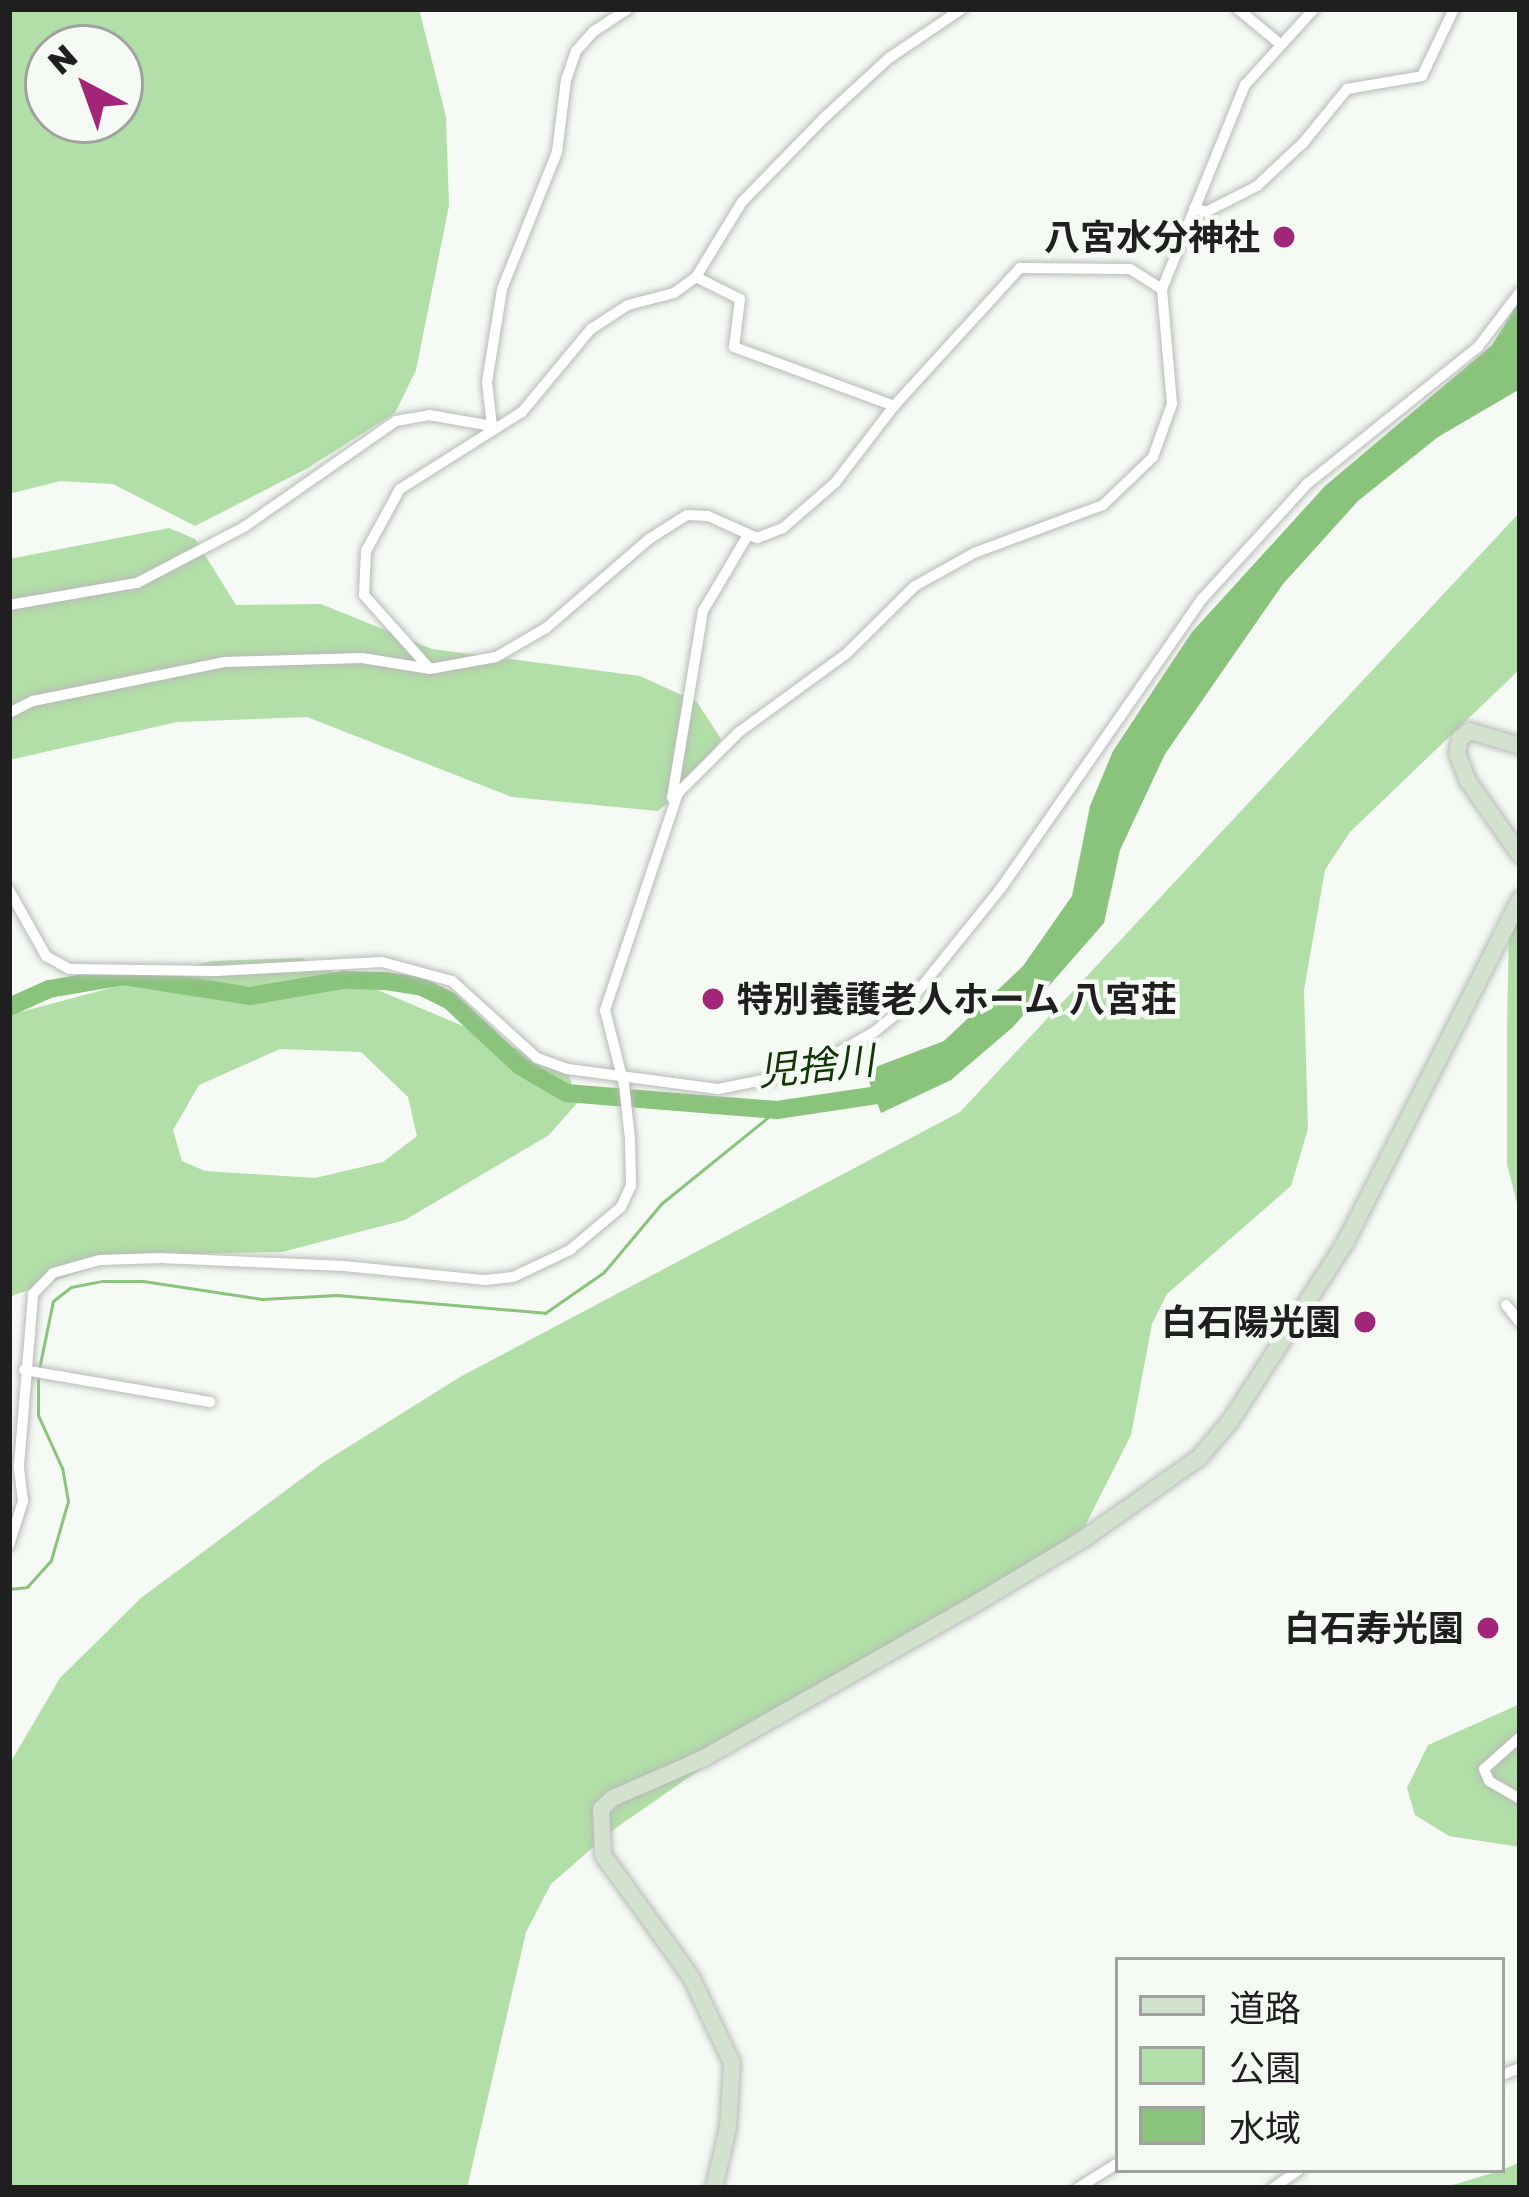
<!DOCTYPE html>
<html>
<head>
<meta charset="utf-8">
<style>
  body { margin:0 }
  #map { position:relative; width:1529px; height:2197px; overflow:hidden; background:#f6faf5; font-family:"Golos Text","Noto Sans JP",sans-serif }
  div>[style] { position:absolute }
  .green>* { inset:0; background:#b2dea7 }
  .water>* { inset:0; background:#8ac37c }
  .stream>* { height:3px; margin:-1.5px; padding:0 1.5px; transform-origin:1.5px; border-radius:1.5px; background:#8ac37c }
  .river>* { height:18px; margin:-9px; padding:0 9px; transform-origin:9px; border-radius:9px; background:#8ac37c }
  .roads { filter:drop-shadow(0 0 3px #b7bbb7) drop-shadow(0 0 3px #b7bbb7) }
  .street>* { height:10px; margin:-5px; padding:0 5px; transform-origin:5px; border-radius:5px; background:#fff }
  .secondary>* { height:16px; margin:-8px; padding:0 8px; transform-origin:8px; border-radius:8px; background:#d2e2ce }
  .dots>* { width:33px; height:33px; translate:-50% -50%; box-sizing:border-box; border:6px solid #f6faf5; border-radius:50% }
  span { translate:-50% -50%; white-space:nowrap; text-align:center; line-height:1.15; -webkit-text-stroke:9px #f6faf5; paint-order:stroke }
  .poi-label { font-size:36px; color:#1e1f1e; font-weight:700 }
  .right { translate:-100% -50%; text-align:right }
  .left { translate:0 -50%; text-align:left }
  .water-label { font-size:39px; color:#113605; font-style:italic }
  .frame { position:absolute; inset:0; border:12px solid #1e1f1e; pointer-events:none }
  .legend { position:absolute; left:1115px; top:1957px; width:390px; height:216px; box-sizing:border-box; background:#f6faf5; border:3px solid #a0a29f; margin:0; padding:15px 21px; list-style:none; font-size:36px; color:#1e1f1e }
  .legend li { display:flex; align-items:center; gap:24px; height:60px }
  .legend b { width:60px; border:3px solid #a0a29f }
  .north { position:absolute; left:24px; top:24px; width:120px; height:120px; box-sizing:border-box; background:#f6faf5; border:3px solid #a0a29f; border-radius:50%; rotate:319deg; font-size:33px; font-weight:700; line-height:48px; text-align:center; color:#1e1f1e }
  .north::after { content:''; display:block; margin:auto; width:42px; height:54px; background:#a22579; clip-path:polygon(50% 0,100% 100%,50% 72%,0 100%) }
</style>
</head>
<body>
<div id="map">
  <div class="green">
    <div style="clip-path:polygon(evenodd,9px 9px,419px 9px,446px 117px,449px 206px,416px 370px,395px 413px,306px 469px,195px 526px,113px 484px,60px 481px,9px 494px,9px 9px,48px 48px,120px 48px,120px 120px,48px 120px,48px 48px)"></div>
    <div style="clip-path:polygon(1520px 512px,1520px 669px,1350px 832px,1325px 870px,1304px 990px,1308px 1129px,1291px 1186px,1167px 1294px,1152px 1324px,1131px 1435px,1085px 1526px,1005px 1587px,754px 1732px,613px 1830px,551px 1884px,526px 1932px,467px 2188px,9px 2188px,9px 1765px,60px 1678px,141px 1598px,324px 1462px,460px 1377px,960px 1112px)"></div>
    <div style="clip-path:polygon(169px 528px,195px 539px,236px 605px,321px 604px,432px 649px,640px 676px,697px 702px,721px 739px,692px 782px,658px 811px,512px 797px,307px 717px,177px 722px,9px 760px,9px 559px)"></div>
    <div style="clip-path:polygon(1520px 914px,1520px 1215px,1507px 1164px,1507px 1030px,1509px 927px)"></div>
    <div style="clip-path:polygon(evenodd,302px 958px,567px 1070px,578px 1102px,549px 1135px,405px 1220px,282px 1252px,126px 1255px,9px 1297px,9px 1015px,212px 961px,302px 958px,280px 1049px,361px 1052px,408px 1097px,417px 1136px,383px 1162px,315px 1178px,205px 1171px,182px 1161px,173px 1130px,199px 1085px,280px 1049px)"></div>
    <div style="clip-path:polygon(1520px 1704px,1520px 1847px,1449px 1836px,1415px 1815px,1407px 1788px,1428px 1745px)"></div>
    <div style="clip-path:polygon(1520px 2162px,1520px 2188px,1443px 2188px,1502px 2170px)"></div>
  </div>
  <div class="water">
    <div style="clip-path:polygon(1520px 300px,1520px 389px,1438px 437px,1358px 501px,1283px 584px,1165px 754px,1120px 850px,1104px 923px,1013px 1027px,951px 1080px,881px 1113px,865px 1071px,944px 1041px,1023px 966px,1072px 896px,1090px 806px,1113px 751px,1192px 632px,1325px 486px,1492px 345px)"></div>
  </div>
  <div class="stream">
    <div style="left:39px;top:1369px;width:69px;rotate:-78.4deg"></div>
    <div style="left:53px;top:1301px;width:23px;rotate:-38deg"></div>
    <div style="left:71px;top:1287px;width:32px;rotate:-11deg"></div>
    <div style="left:102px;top:1281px;width:41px"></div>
    <div style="left:143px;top:1281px;width:120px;rotate:8.6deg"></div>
    <div style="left:262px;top:1299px;width:75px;rotate:-3.1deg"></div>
    <div style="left:337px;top:1295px;width:209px;rotate:4.9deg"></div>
    <div style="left:545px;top:1313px;width:72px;rotate:-34.8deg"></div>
    <div style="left:604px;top:1272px;width:90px;rotate:-50deg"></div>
    <div style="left:662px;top:1203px;width:148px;rotate:-39deg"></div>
    <div style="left:9px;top:1589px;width:18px;rotate:-6deg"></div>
    <div style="left:27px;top:1587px;width:36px;rotate:-48deg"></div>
    <div style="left:51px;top:1560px;width:61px;rotate:-73.9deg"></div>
    <div style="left:68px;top:1501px;width:34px;rotate:-100deg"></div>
    <div style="left:62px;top:1468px;width:58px;rotate:-114.4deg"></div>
    <div style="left:38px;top:1415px;width:36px;rotate:-90deg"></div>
  </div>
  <div class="river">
    <div style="left:9px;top:1007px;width:44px;rotate:-24.2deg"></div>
    <div style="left:49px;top:989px;width:76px;rotate:-9.8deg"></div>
    <div style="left:124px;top:976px;width:128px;rotate:9deg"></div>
    <div style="left:250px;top:996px;width:95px;rotate:-9.7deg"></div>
    <div style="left:344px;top:980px;width:42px;rotate:1.4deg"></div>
    <div style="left:386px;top:981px;width:36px;rotate:9deg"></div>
    <div style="left:422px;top:987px;width:30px;rotate:26deg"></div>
    <div style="left:449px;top:1000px;width:97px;rotate:42.9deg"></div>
    <div style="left:520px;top:1066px;width:53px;rotate:30.4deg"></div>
    <div style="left:566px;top:1093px;width:212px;rotate:4.6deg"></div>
    <div style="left:777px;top:1110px;width:121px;rotate:-8.5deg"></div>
  </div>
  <div class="roads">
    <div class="street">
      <div style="left:1238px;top:9px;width:53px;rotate:39.7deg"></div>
      <div style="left:1194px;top:208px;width:13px;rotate:18deg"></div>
      <div style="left:1206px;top:212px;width:57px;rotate:-27deg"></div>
      <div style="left:1257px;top:186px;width:63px;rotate:-43.1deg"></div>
      <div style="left:1303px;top:143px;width:70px;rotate:-50.8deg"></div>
      <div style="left:1347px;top:89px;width:76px;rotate:-9.8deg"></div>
      <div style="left:1422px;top:76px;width:74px;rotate:-64.5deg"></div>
      <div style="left:696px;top:277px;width:49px;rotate:26.6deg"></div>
      <div style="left:740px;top:299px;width:48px;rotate:97.1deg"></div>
      <div style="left:734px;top:347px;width:171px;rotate:20.2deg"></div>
      <div style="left:492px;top:426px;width:44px;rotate:-96.5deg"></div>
      <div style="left:487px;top:382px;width:94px;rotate:-80.8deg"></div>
      <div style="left:502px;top:289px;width:148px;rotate:-68.1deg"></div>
      <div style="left:557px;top:152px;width:73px;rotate:-82.9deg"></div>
      <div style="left:566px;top:80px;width:31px;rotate:-71deg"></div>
      <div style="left:576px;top:51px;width:27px;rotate:-48deg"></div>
      <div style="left:594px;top:31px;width:40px;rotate:-32.9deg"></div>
      <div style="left:9px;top:605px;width:130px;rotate:-9.8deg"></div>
      <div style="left:137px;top:583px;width:121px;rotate:-27.6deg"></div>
      <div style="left:244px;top:527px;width:185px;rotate:-34.9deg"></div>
      <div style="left:396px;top:421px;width:34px;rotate:-10deg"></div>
      <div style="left:429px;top:415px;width:64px;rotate:9.9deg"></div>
      <div style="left:430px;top:669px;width:99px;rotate:-131.7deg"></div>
      <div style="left:364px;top:595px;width:44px;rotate:-87.4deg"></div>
      <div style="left:366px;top:551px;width:71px;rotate:-61.3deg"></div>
      <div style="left:400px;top:489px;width:144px;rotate:-32.3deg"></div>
      <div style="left:522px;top:412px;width:108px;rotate:-50.3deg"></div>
      <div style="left:591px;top:329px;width:44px;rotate:-33deg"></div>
      <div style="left:628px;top:305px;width:48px;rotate:-14.6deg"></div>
      <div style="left:674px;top:293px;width:27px;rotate:-36deg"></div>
      <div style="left:696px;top:277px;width:88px;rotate:-58.5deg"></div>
      <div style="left:742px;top:202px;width:119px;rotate:-45.7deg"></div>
      <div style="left:825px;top:117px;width:87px;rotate:-42.7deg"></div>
      <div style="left:889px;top:58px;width:88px;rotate:-33.9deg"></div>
      <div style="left:9px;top:713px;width:27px;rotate:-27deg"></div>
      <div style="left:33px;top:701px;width:195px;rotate:-11.5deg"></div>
      <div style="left:224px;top:662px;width:138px;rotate:-1.7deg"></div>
      <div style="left:362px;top:658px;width:69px;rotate:9.2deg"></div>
      <div style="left:430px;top:669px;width:67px;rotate:-10.3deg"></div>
      <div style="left:496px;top:657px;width:58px;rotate:-30.1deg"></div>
      <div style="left:546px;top:628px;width:136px;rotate:-40.8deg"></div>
      <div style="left:649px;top:539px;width:45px;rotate:-32.3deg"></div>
      <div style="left:687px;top:515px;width:21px;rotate:3deg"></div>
      <div style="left:708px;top:516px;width:54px;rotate:24.2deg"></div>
      <div style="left:757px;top:538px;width:28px;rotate:-21deg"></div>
      <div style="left:783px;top:528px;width:69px;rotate:-40.9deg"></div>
      <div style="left:835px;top:483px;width:97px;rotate:-52.5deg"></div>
      <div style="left:894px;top:406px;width:187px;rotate:-47.6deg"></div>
      <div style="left:1020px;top:268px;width:110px;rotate:0.5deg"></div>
      <div style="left:1130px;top:269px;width:38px;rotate:32deg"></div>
      <div style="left:672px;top:798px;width:190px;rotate:-80.6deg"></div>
      <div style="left:703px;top:611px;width:88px;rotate:-59.4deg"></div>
      <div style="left:9px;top:890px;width:76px;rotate:60.7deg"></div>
      <div style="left:46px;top:956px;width:26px;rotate:29deg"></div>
      <div style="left:69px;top:969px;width:147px;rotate:0.8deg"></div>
      <div style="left:216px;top:971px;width:166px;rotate:-3.1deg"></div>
      <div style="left:382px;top:962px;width:73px;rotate:15.2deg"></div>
      <div style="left:452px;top:981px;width:115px;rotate:42.2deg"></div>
      <div style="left:537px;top:1058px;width:33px;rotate:20deg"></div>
      <div style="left:568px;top:1069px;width:151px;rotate:7.6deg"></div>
      <div style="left:718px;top:1089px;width:87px;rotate:-11.3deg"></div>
      <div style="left:803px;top:1072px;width:81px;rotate:-29.4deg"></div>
      <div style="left:874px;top:1032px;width:40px;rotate:-39deg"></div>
      <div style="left:905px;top:1007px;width:153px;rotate:-51.1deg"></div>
      <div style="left:1001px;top:888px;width:352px;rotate:-55.2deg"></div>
      <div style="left:1202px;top:599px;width:156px;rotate:-47.6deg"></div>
      <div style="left:1307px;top:484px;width:219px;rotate:-38.7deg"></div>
      <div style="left:1478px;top:347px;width:69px;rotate:-52.6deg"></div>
      <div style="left:1506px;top:1305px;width:22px;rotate:51deg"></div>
      <div style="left:24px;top:1370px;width:189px;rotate:9.8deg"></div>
      <div style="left:9px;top:1545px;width:46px;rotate:-72.3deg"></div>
      <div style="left:23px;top:1501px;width:35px;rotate:-97deg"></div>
      <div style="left:19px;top:1466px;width:173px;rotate:-85.3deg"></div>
      <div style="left:33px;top:1294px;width:29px;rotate:-46deg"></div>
      <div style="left:53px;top:1273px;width:49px;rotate:-15.5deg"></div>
      <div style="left:100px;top:1260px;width:61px;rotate:-1.9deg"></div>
      <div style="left:161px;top:1258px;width:183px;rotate:2.5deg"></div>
      <div style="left:344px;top:1266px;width:142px;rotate:5.7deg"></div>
      <div style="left:485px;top:1280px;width:28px;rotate:-6deg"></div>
      <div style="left:513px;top:1277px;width:63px;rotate:-25.3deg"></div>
      <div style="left:570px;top:1250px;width:67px;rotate:-40.1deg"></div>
      <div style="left:621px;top:1207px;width:23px;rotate:-65deg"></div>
      <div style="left:631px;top:1186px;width:47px;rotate:-91.2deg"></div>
      <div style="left:630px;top:1139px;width:54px;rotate:-96.3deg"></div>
      <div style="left:624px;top:1085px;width:77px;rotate:-104.2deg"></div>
      <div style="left:605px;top:1010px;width:229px;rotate:-71.4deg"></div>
      <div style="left:678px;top:793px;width:86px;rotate:-45deg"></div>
      <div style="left:739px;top:732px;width:132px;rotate:-36.1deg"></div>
      <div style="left:846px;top:654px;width:97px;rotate:-44.6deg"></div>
      <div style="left:915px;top:586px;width:68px;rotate:-29.2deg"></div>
      <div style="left:974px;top:553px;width:138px;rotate:-20.4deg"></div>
      <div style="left:1103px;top:505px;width:69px;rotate:-43.8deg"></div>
      <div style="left:1153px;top:457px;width:56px;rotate:-70.3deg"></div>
      <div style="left:1172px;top:404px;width:115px;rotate:-95deg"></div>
      <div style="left:1162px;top:289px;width:220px;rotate:-67.9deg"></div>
      <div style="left:1245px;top:85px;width:103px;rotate:-47.8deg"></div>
      <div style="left:1520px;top:1737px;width:48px;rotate:138.4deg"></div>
      <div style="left:1484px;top:1769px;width:13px;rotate:67deg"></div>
      <div style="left:1489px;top:1781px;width:36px;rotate:30deg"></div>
      <div style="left:1502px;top:2075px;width:19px;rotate:-21deg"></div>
      <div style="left:1078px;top:2188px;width:47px;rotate:-32deg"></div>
      <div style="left:1273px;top:2188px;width:32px;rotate:-35deg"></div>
    </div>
    <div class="secondary">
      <div style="left:1520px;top:746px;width:52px;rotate:-163.3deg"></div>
      <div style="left:1470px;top:731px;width:12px;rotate:145deg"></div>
      <div style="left:1460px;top:738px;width:15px;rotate:101deg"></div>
      <div style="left:1457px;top:753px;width:30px;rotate:69deg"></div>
      <div style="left:1468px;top:781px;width:90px;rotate:54.9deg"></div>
      <div style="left:714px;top:2188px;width:62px;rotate:-76.9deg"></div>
      <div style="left:728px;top:2128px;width:65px;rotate:-86.5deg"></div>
      <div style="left:732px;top:2063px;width:95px;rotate:-115.5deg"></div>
      <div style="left:691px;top:1977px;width:150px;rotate:-125.8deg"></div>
      <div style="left:603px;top:1855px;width:46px;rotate:-92.5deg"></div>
      <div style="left:601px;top:1809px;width:16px;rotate:-43deg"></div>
      <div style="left:613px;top:1798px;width:97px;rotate:-23.7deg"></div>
      <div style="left:702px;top:1759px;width:306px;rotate:-29.6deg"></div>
      <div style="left:968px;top:1608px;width:136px;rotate:-30.9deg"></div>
      <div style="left:1085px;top:1538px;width:139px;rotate:-35.1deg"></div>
      <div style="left:1199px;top:1458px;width:50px;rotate:-49.9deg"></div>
      <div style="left:1231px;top:1420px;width:211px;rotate:-57.2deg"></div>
      <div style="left:1345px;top:1243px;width:386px;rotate:-63deg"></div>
    </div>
  </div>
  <div class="dots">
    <div style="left:1284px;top:237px;background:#a22579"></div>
    <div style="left:713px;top:999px;background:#a22579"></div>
    <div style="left:1365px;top:1322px;background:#a22579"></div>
    <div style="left:1488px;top:1628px;background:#a22579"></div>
  </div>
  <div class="poi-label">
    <span class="right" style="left:1260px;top:237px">八宮水分神社</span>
    <span class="left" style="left:737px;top:999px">特別養護老人ホーム 八宮荘</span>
    <span class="right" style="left:1341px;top:1322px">白石陽光園</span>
    <span class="right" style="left:1464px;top:1628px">白石寿光園</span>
  </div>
  <div class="water-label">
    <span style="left:816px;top:1066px;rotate:-6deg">児捨川</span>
  </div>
  <div class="frame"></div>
  <ul class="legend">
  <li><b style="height:15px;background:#d2e2ce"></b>道路</li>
  <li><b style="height:33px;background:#b2dea7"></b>公園</li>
  <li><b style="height:33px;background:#8ac37c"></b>水域</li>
  </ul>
  <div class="north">N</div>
</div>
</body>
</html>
